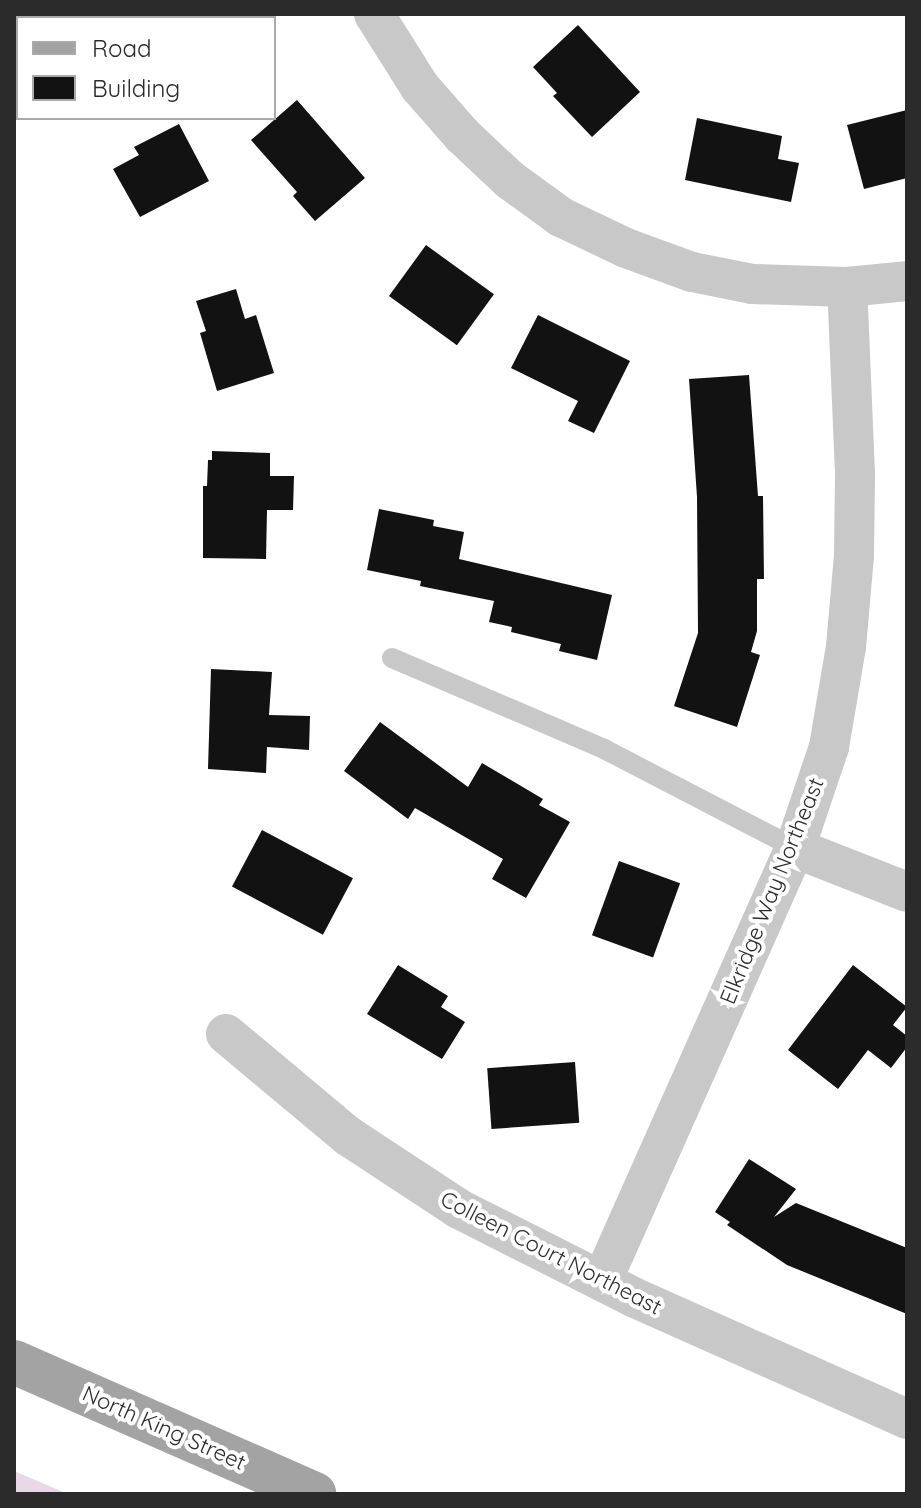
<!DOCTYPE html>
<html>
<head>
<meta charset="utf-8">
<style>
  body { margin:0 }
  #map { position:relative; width:921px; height:1508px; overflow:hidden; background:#fff; font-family:Quicksand,sans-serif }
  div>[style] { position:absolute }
  .green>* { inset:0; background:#e9d8e7 }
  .building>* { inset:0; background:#121212; transform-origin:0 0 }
  .lane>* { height:20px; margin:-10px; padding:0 10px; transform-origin:10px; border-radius:10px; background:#c8c8c8 }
  .street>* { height:40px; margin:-20px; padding:0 20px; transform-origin:20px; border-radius:20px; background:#c8c8c8 }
  .primary>* { height:44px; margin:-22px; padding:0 22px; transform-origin:22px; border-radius:22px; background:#a3a3a3 }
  span { translate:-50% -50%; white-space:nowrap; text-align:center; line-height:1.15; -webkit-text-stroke:8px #fff; paint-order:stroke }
  .street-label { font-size:22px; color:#2b2b2b }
  .frame { position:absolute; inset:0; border:16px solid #2b2b2b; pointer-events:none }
  .legend { position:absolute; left:16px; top:16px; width:260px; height:104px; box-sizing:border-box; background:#fff; border:2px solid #aaa; margin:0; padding:10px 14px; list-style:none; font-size:24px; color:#2b2b2b }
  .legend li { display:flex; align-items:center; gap:16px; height:40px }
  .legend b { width:40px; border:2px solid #aaa }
</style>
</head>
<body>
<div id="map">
  <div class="green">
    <div style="clip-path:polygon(14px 1471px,68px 1494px,14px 1494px)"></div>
  </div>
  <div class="building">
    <div style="clip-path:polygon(578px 25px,640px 92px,592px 137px,553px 96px,557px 93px,533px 67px)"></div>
    <div style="clip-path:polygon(297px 100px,365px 178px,315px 221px,293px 196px,297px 192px,251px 140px)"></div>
    <div style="clip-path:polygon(907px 110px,907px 178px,864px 189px,847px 125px)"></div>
    <div style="clip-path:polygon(697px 118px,782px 136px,778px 159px,799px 163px,791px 202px,685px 180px)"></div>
    <div style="clip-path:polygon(179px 124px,209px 181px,140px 217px,113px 169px,139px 155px,134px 147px)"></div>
    <div style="left:426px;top:245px;width:84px;height:63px;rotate:36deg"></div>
    <div style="clip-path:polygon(236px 289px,245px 319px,256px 315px,274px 373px,217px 391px,200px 333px,206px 331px,196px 301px)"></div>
    <div style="clip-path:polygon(538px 315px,630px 361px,594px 433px,568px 421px,578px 401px,511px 368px)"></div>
    <div style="clip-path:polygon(749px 375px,758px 496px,763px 496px,764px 579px,757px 579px,757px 631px,751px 652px,760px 655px,737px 727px,674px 706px,698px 633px,697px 497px,689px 379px)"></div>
    <div style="clip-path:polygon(212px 451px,270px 453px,270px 476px,294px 476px,293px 510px,267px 510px,266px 559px,203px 558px,203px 486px,207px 486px,208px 460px,212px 460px)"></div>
    <div style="clip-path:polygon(379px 509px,434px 520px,433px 526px,464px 532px,459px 559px,612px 595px,597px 660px,559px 651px,561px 644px,511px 632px,512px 627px,489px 622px,494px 601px,420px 586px,421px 581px,367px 570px)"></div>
    <div style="clip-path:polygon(211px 669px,272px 672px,269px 715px,310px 716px,309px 750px,267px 747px,266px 773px,208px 769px)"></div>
    <div style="clip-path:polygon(380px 722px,468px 787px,482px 763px,543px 799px,539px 805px,570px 822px,526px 898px,492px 879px,503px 859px,415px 808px,408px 819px,344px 771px)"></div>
    <div style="left:262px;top:830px;width:103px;height:64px;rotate:28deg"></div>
    <div style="left:619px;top:861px;width:65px;height:79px;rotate:20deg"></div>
    <div style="clip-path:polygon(398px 965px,448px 996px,441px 1007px,465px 1022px,442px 1059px,367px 1014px)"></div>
    <div style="clip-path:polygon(853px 965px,907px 1007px,893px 1025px,907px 1036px,907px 1047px,891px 1068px,868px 1050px,838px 1089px,788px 1050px)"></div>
    <div style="left:575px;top:1062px;width:61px;height:88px;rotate:86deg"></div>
    <div style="clip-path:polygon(749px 1159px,796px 1189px,774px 1217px,796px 1203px,907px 1248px,907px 1314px,787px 1265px,727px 1225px,730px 1222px,715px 1212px)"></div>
  </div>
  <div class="lane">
    <div style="left:392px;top:658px;width:231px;rotate:23.2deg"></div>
    <div style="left:604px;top:749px;width:215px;rotate:27.4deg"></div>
  </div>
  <div class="street">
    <div style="left:374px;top:14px;width:86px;rotate:57.8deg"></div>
    <div style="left:420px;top:87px;width:64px;rotate:48.8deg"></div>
    <div style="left:462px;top:135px;width:66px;rotate:43.2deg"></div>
    <div style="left:510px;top:180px;width:63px;rotate:36deg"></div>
    <div style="left:561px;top:217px;width:72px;rotate:25.5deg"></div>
    <div style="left:626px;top:248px;width:70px;rotate:20deg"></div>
    <div style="left:692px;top:272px;width:61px;rotate:11.3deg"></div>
    <div style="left:752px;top:284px;width:95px;rotate:1.8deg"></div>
    <div style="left:847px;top:287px;width:60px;rotate:-5.7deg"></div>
    <div style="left:160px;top:18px;width:10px;rotate:-24deg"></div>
    <div style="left:14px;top:80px;width:4px;rotate:-14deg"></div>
    <div style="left:795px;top:848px;width:120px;rotate:21.4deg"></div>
    <div style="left:226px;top:1034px;width:159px;rotate:39.9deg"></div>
    <div style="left:348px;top:1136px;width:133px;rotate:33.3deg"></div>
    <div style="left:459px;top:1209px;width:195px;rotate:26.8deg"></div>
    <div style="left:633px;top:1297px;width:300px;rotate:24deg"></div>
    <div style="left:602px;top:1281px;width:474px;rotate:-66deg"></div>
    <div style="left:795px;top:848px;width:107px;rotate:-71.4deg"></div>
    <div style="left:829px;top:747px;width:101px;rotate:-80.4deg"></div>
    <div style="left:846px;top:647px;width:91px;rotate:-85deg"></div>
    <div style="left:854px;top:556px;width:82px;rotate:-89.3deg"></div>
    <div style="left:855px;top:474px;width:187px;rotate:-92.4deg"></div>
  </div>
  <div class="primary">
    <div style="left:14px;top:1362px;width:328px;rotate:23.7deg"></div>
  </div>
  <div class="street-label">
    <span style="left:772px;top:891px;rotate:-68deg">Elkridge Way Northeast</span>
    <span style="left:551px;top:1253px;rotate:27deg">Colleen Court Northeast</span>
    <span style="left:164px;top:1428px;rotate:24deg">North King Street</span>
  </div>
  <div class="frame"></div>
  <ul class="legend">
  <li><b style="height:10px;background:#a3a3a3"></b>Road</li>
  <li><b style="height:22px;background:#121212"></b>Building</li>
  </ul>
</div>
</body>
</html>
